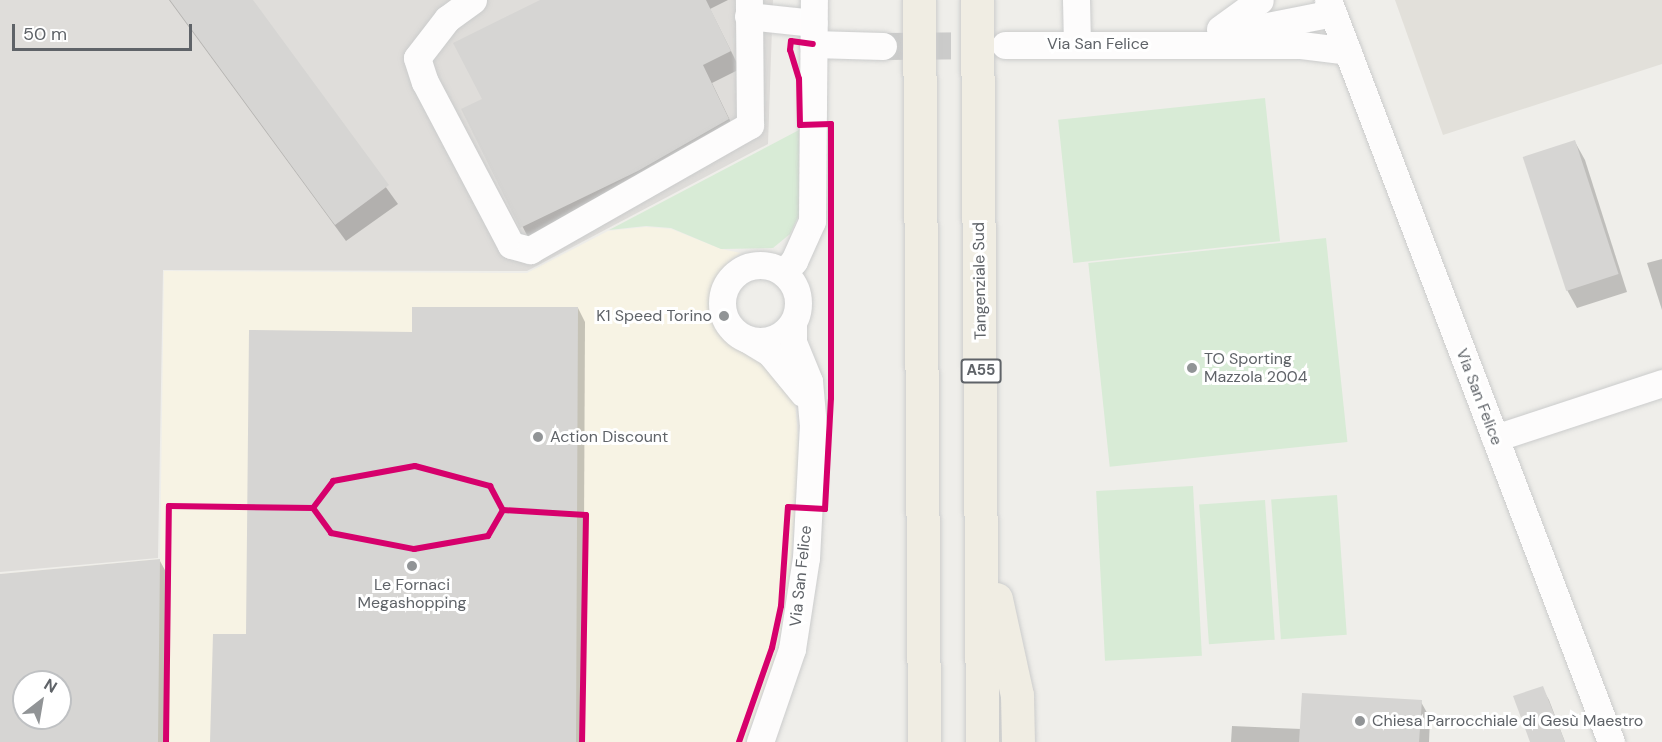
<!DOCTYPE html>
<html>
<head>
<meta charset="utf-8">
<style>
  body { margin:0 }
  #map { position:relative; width:1662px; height:742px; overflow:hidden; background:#efeeea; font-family:"DM Sans",sans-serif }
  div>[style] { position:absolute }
  .commercial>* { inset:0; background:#f7f3e4 }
  .industrial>* { inset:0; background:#dfddda }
  .education>* { inset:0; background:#e2e0da }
  .green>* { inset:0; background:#d8ebd6; transform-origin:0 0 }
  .shadow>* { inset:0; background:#0003 }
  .building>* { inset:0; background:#d6d5d3; transform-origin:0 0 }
  .minor-tunnel>* { height:27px; margin-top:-13.5px; transform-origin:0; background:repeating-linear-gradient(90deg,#cbcbca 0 27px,transparent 0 41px) }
  .roads { filter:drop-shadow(0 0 2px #cbcccc) drop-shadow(0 0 2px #cbcccc) }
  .minor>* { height:27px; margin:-13.5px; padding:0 13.5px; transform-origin:13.5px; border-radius:13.5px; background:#fdfcfc }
  .minor>.ring { margin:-13.5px; padding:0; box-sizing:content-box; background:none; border:27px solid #fdfcfc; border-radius:50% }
  .highway>* { height:33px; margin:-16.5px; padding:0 16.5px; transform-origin:16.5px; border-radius:16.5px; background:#f0ede3 }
  .cycleway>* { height:6px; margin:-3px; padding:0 3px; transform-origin:3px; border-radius:3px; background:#d6006c }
  .dots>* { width:16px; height:16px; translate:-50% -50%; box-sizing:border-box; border:3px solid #fff; border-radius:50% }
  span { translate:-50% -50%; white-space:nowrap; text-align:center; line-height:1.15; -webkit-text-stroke:6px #fff; paint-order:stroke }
  .shield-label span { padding:2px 4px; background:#fff; border:2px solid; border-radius:4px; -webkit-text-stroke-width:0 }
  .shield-label { font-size:15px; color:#5f6368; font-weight:700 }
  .street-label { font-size:16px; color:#5f6368 }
  .poi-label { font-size:16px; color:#5f6368 }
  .right { translate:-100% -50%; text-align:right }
  .left { translate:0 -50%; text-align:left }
  .north { position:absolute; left:12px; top:670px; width:60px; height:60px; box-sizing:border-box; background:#fff; border:2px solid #bfc1c3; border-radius:50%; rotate:31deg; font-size:16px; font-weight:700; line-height:24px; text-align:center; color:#5f6368 }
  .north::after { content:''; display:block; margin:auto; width:21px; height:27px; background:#919496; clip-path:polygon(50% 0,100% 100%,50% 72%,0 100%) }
  .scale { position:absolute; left:12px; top:24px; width:180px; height:27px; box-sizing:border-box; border:3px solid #5f6368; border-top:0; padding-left:8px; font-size:18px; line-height:21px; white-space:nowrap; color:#5f6368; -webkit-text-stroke:4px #fff; paint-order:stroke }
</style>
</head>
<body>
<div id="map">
  <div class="commercial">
    <div style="clip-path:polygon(evenodd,646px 227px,671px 229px,721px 249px,741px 253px,729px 261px,712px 285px,717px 329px,736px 346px,768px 359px,795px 400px,799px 449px,789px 589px,776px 656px,745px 742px,0 742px,0 574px,160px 559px,164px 271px,527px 273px,608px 231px,646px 227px,24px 682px,60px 682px,60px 718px,24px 718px,24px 682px)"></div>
  </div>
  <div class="industrial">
    <div style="clip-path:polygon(0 0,773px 0,768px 144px,527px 271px,163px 270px,158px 558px,0 572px)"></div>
  </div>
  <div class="education">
    <div style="clip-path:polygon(1395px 0,1662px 0,1662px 64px,1443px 135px)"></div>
  </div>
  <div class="green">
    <div style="left:1265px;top:98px;width:144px;height:208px;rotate:84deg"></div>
    <div style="clip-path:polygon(799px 130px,799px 215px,790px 234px,773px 248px,721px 249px,671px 228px,646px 226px,609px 230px)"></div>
    <div style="left:1326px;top:238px;width:205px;height:239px;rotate:84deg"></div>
    <div style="left:1193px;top:486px;width:170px;height:97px;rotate:87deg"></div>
    <div style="left:1337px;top:495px;width:140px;height:66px;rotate:86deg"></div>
    <div style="left:1265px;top:500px;width:140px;height:66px;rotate:86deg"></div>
  </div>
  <div class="shadow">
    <div style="clip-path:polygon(169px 0,251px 0,398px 204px,346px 241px)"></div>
    <div style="clip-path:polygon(543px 0,728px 0,710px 9px,740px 69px,712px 83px,738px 137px,532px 245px,463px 110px,484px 100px)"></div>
    <div style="clip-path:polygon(1575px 142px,1585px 160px,1627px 292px,1577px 308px,1567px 290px,1524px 158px)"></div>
    <div style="clip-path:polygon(1662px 259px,1662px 310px,1647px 263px)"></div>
    <div style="clip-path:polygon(578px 308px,585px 322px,583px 742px,211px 742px,247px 635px,413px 334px)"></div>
    <div style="clip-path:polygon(evenodd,160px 561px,166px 572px,164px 742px,0 742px,0 576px,160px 561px,24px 682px,60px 682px,60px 718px,24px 718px,24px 682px)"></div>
    <div style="clip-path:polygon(1542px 688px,1549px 700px,1565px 742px,1531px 742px)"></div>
    <div style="clip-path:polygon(1421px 702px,1430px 718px,1429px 742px,1231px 742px,1232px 726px,1302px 729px)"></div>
  </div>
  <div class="building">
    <div style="clip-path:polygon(170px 0,253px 0,389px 185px,335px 225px)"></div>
    <div style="clip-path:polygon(540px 0,706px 0,731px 51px,703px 65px,729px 119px,638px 171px,520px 228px,461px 109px,482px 99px,453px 43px)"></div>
    <div style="left:1575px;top:140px;width:141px;height:55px;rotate:72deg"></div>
    <div style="clip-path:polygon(412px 307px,578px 307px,576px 742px,210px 742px,213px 634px,246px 634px,249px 330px,412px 332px)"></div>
    <div style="clip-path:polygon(evenodd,160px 559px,158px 742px,0 742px,0 574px,160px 559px,24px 682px,60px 682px,60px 718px,24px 718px,24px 682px)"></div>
    <div style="clip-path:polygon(1543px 686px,1565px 742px,1530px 742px,1513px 696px)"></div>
    <div style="clip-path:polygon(1302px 693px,1422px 700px,1419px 742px,1299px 742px)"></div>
  </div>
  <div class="minor-tunnel">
    <div style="left:883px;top:46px;width:115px;rotate:-0.5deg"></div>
  </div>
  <div class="roads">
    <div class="minor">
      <div style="left:473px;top:0;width:32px;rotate:144deg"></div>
      <div style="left:447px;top:19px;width:49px;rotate:127.6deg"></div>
      <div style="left:417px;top:58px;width:25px;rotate:72deg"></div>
      <div style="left:425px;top:82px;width:184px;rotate:62.2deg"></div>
      <div style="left:511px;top:245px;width:20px;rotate:15deg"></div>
      <div style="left:530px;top:250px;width:253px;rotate:-29.6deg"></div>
      <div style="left:750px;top:125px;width:125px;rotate:-90.5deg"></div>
      <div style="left:1076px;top:0;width:44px;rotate:88.7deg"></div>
      <div style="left:1328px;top:0;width:794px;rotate:69.12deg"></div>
      <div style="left:748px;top:16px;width:66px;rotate:6.1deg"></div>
      <div style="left:1220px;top:29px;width:49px;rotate:-35.9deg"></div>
      <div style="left:1222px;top:35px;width:113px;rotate:-11.2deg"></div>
      <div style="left:813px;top:44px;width:70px;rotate:1.6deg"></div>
      <div style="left:1005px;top:45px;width:296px"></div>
      <div style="left:1301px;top:45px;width:47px;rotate:7.3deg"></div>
      <div class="ring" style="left:722px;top:265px;width:49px;height:49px"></div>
      <div style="left:784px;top:272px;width:15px;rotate:-48deg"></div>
      <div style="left:794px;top:261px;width:44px;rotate:-65.8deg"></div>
      <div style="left:812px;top:221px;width:221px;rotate:-89.5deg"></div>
      <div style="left:747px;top:339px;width:27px;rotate:31deg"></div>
      <div style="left:770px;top:353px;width:52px;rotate:50.5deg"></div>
      <div style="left:1495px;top:438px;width:176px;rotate:-18.2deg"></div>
      <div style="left:760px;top:742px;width:98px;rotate:-71deg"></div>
      <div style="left:792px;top:649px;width:92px;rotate:-81.3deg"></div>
      <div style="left:806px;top:558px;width:132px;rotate:-87deg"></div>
      <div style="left:813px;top:426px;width:45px;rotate:-95.1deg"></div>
      <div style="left:809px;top:381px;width:42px;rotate:-112.3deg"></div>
      <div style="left:793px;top:342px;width:18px;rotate:-90deg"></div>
    </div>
    <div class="highway">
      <div style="left:919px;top:0;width:742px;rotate:89.61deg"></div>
      <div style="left:977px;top:0;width:742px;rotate:89.61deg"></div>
      <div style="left:996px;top:599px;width:98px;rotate:77.7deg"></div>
      <div style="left:1017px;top:695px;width:47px;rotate:88.8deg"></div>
    </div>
  </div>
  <div class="cycleway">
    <div style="left:313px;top:508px;width:31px;rotate:54deg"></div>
    <div style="left:331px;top:533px;width:85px;rotate:10.9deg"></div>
    <div style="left:414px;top:549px;width:75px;rotate:-10deg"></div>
    <div style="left:488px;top:536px;width:30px;rotate:-60deg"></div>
    <div style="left:166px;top:742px;width:236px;rotate:-89.3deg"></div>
    <div style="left:169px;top:506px;width:144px;rotate:0.8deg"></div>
    <div style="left:313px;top:508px;width:34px;rotate:-53deg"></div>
    <div style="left:333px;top:481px;width:83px;rotate:-10.4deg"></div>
    <div style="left:415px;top:466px;width:78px;rotate:14.9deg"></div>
    <div style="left:490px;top:486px;width:27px;rotate:62deg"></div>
    <div style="left:503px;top:510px;width:83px;rotate:3.4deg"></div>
    <div style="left:586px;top:515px;width:227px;rotate:91deg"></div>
    <div style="left:739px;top:742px;width:100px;rotate:-70.7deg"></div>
    <div style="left:772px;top:648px;width:43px;rotate:-77.9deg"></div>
    <div style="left:781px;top:606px;width:99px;rotate:-86deg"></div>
    <div style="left:788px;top:507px;width:37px;rotate:3deg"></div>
    <div style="left:825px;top:509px;width:111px;rotate:-86.9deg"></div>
    <div style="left:831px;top:398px;width:274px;rotate:-90deg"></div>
    <div style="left:831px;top:124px;width:31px;rotate:178deg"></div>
    <div style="left:800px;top:125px;width:46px;rotate:-91.2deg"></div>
    <div style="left:799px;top:79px;width:30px;rotate:-107deg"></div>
    <div style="left:790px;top:50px;width:9px;rotate:-84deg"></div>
    <div style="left:791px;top:41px;width:22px;rotate:8deg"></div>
  </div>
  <div class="dots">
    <div style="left:724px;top:316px;background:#919496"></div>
    <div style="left:1192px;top:368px;background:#919496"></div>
    <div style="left:538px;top:437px;background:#919496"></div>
    <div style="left:412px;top:566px;background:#919496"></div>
    <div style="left:1360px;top:721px;background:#919496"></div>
  </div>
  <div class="shield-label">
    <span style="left:981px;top:371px">A55</span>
  </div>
  <div class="street-label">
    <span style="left:1098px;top:44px">Via San Felice</span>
    <span style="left:980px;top:281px;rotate:-91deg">Tangenziale Sud</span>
    <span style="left:1479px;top:397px;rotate:69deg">Via San Felice</span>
    <span style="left:801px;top:576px;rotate:-84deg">Via San Felice</span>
  </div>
  <div class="poi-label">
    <span class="right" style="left:712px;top:316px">K1 Speed Torino</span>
    <span class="left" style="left:1204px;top:368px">TO Sporting<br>Mazzola 2004</span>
    <span class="left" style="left:550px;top:437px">Action Discount</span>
    <span style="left:412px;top:594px">Le Fornaci<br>Megashopping</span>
    <span class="left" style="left:1372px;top:721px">Chiesa Parrocchiale di Gesù Maestro</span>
  </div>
  <div class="north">N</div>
  <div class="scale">50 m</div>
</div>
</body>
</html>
